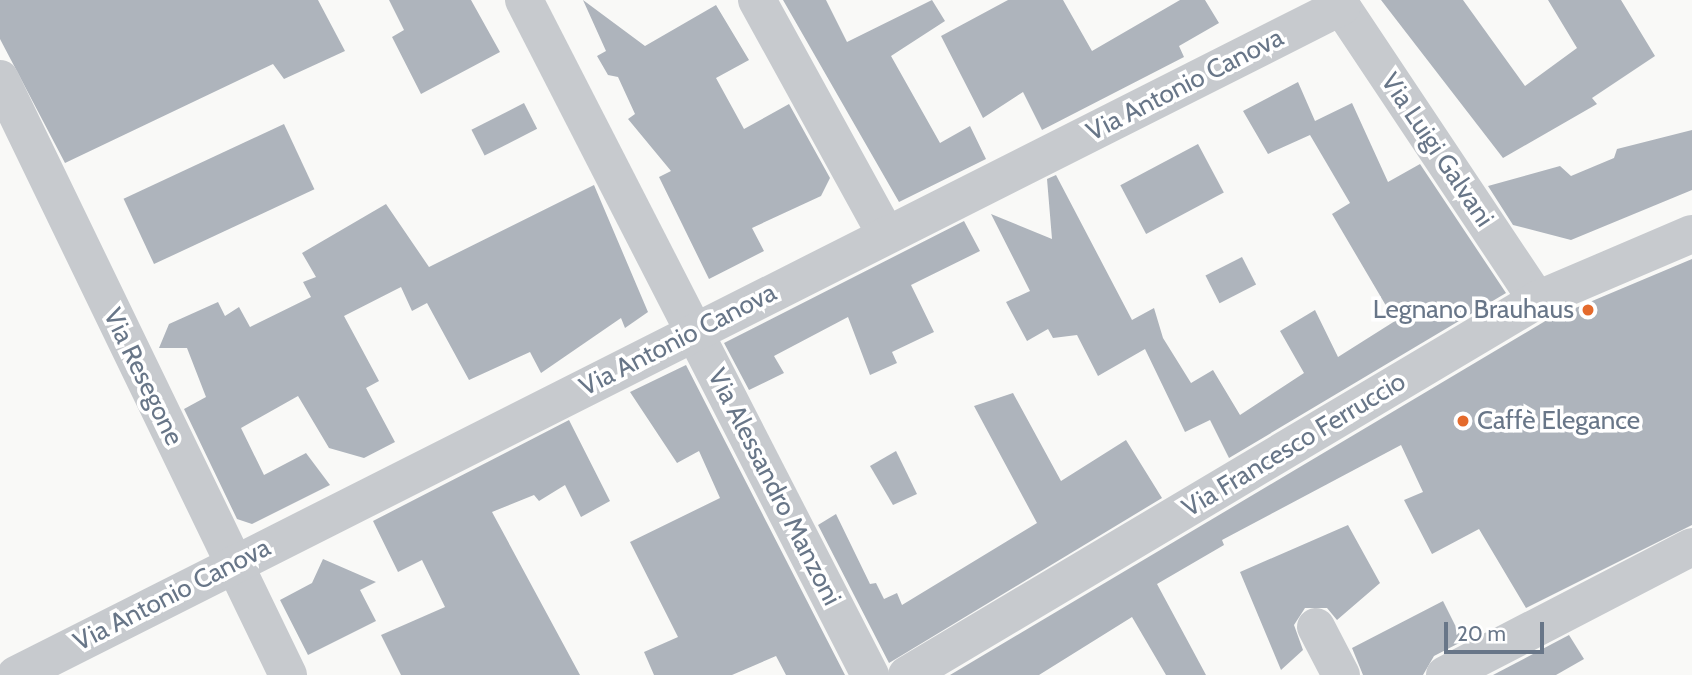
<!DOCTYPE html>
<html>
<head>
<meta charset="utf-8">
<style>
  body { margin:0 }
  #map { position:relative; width:1692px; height:675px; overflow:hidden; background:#f9f9f7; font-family:Cabin,sans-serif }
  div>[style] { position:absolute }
  .building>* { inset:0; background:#aeb4bc; transform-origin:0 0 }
  .minor>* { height:38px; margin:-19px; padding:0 19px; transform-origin:19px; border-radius:19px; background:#c7cace }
  .dots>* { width:19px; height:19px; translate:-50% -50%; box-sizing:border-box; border:4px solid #fff; border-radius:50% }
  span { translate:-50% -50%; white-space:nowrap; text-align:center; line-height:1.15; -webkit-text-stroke:7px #fff; paint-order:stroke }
  .street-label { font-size:26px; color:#687688 }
  .poi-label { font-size:26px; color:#687688 }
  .right { translate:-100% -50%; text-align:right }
  .left { translate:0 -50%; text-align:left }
  .scale { position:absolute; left:1444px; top:622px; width:100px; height:32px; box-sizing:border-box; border:4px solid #687688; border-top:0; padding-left:9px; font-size:21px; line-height:24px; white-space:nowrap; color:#687688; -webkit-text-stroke:5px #fff; paint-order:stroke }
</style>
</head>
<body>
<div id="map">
  <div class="building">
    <div style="clip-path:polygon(0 0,318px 0,345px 51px,284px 79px,273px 64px,65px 163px,0 39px)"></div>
    <div style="clip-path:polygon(389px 0,471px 0,500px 52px,421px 94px,392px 37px,404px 30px)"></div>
    <div style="clip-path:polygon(583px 0,645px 46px,716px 5px,749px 60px,716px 78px,744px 129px,789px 104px,830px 178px,821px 196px,752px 228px,764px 251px,709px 279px,659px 177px,671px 171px,628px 119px,635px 114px,618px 77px,608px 75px,597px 56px,606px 51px)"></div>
    <div style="clip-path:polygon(783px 0,826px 0,847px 42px,932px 0,945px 21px,891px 56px,940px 143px,970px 126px,986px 159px,899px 202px)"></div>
    <div style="clip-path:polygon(1008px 0,1063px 0,1092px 51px,1180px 0,1205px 0,1219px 23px,1179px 46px,1184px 57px,1042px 130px,1023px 92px,983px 118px,941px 36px)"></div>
    <div style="clip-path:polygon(1381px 0,1463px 0,1525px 86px,1577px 48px,1548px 0,1621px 0,1655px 56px,1592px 98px,1597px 104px,1503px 158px)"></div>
    <div style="clip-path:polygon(1298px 82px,1315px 121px,1352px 103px,1388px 182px,1420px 164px,1506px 293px,1229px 458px,1210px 420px,1185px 432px,1145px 349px,1098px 376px,1077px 335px,1053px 338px,1048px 329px,1027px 341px,1006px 302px,1030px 291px,991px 214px,1052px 239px,1047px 179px,1056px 175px,1132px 320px,1154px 308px,1163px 338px,1191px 383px,1213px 370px,1240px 415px,1304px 373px,1280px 331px,1315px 310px,1338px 357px,1395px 321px,1332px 214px,1350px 203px,1310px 135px,1268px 154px,1243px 111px)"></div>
    <div style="left:524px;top:103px;width:29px;height:59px;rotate:63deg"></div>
    <div style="left:284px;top:124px;width:72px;height:177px;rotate:65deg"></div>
    <div style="clip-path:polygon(1692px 130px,1692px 190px,1571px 240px,1513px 225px,1488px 186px,1560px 166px,1571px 176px,1614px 158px,1617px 149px)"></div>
    <div style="left:1198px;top:144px;width:55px;height:88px;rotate:62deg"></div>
    <div style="clip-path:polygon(594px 185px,648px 312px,625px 328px,621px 318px,541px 373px,530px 352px,469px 380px,427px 303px,412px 311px,401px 287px,344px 316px,379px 381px,366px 388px,395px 442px,364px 458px,329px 448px,298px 396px,241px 428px,264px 475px,306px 453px,330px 485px,252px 524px,237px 519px,184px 409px,206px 397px,187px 348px,159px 348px,169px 324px,218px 302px,225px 316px,239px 307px,250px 327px,311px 297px,303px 282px,316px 277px,302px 253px,386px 204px,429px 267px)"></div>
    <div style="clip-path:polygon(964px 221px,980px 251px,911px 285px,934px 332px,892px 352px,897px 363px,870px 375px,848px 317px,774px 356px,784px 373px,749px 390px,724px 343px)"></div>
    <div style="left:1242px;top:257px;width:31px;height:41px;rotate:63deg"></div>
    <div style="clip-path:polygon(1692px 259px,1692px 525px,1526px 608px,1479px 529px,1432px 554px,1404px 500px,1423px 492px,1401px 445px,1222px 540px,1224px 545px,1157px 584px,1206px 675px,1166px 675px,1132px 617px,1039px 675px,950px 675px,1547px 320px)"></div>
    <div style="clip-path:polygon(686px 365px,845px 675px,786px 675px,776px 656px,732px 675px,654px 675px,644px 652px,678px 637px,630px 542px,720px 498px,699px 451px,677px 463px,630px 392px)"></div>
    <div style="clip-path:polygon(1013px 393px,1061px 481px,1126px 440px,1162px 498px,889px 663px,818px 525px,836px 514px,870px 584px,876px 583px,884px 599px,897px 593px,902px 605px,1037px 523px,974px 406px)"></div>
    <div style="clip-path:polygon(569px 420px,610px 501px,581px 517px,565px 485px,539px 501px,534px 495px,492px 512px,580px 675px,401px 675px,381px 635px,445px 607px,422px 560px,398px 572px,373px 521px)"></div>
    <div style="clip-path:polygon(896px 451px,917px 494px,893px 505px,870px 466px)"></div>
    <div style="clip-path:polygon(1348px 525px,1380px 583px,1337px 620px,1327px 608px,1305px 608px,1294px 625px,1303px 650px,1281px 670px,1240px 572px)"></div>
    <div style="clip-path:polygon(323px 559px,376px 582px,360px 590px,376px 621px,308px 655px,280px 600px,312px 583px)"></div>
    <div style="clip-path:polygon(1443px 601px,1463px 641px,1434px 656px,1423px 675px,1363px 675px,1352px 648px)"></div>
    <div style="clip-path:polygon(1569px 635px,1584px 659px,1556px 675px,1493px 675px)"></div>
  </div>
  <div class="minor">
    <div style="left:524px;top:0;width:759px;rotate:62.86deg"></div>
    <div style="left:757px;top:0;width:268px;rotate:61.2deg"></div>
    <div style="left:1337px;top:0;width:361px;rotate:56.3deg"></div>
    <div style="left:0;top:79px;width:662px;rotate:64.21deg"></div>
    <div style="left:1316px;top:627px;width:54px;rotate:62.5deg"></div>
    <div style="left:16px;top:675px;width:1485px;rotate:-26.77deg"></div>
    <div style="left:907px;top:675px;width:733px;rotate:-30.76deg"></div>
    <div style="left:1537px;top:300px;width:168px;rotate:-23.1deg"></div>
    <div style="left:1445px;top:675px;width:278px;rotate:-27.4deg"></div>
  </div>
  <div class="dots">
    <div style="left:1588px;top:310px;background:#e46a2c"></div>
    <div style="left:1463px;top:421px;background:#e46a2c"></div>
  </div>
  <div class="street-label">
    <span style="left:1185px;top:85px;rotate:-27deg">Via Antonio Canova</span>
    <span style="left:1437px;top:150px;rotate:56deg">Via Luigi Galvani</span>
    <span style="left:678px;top:340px;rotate:-27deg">Via Antonio Canova</span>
    <span style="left:143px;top:377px;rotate:64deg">Via Resegone</span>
    <span style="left:1294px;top:445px;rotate:-31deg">Via Francesco Ferruccio</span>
    <span style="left:774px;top:487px;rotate:63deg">Via Alessandro Manzoni</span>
    <span style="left:172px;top:595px;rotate:-27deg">Via Antonio Canova</span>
  </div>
  <div class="poi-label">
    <span class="right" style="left:1574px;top:310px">Legnano Brauhaus</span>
    <span class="left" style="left:1477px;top:421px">Caffè Elegance</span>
  </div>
  <div class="scale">20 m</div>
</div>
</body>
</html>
